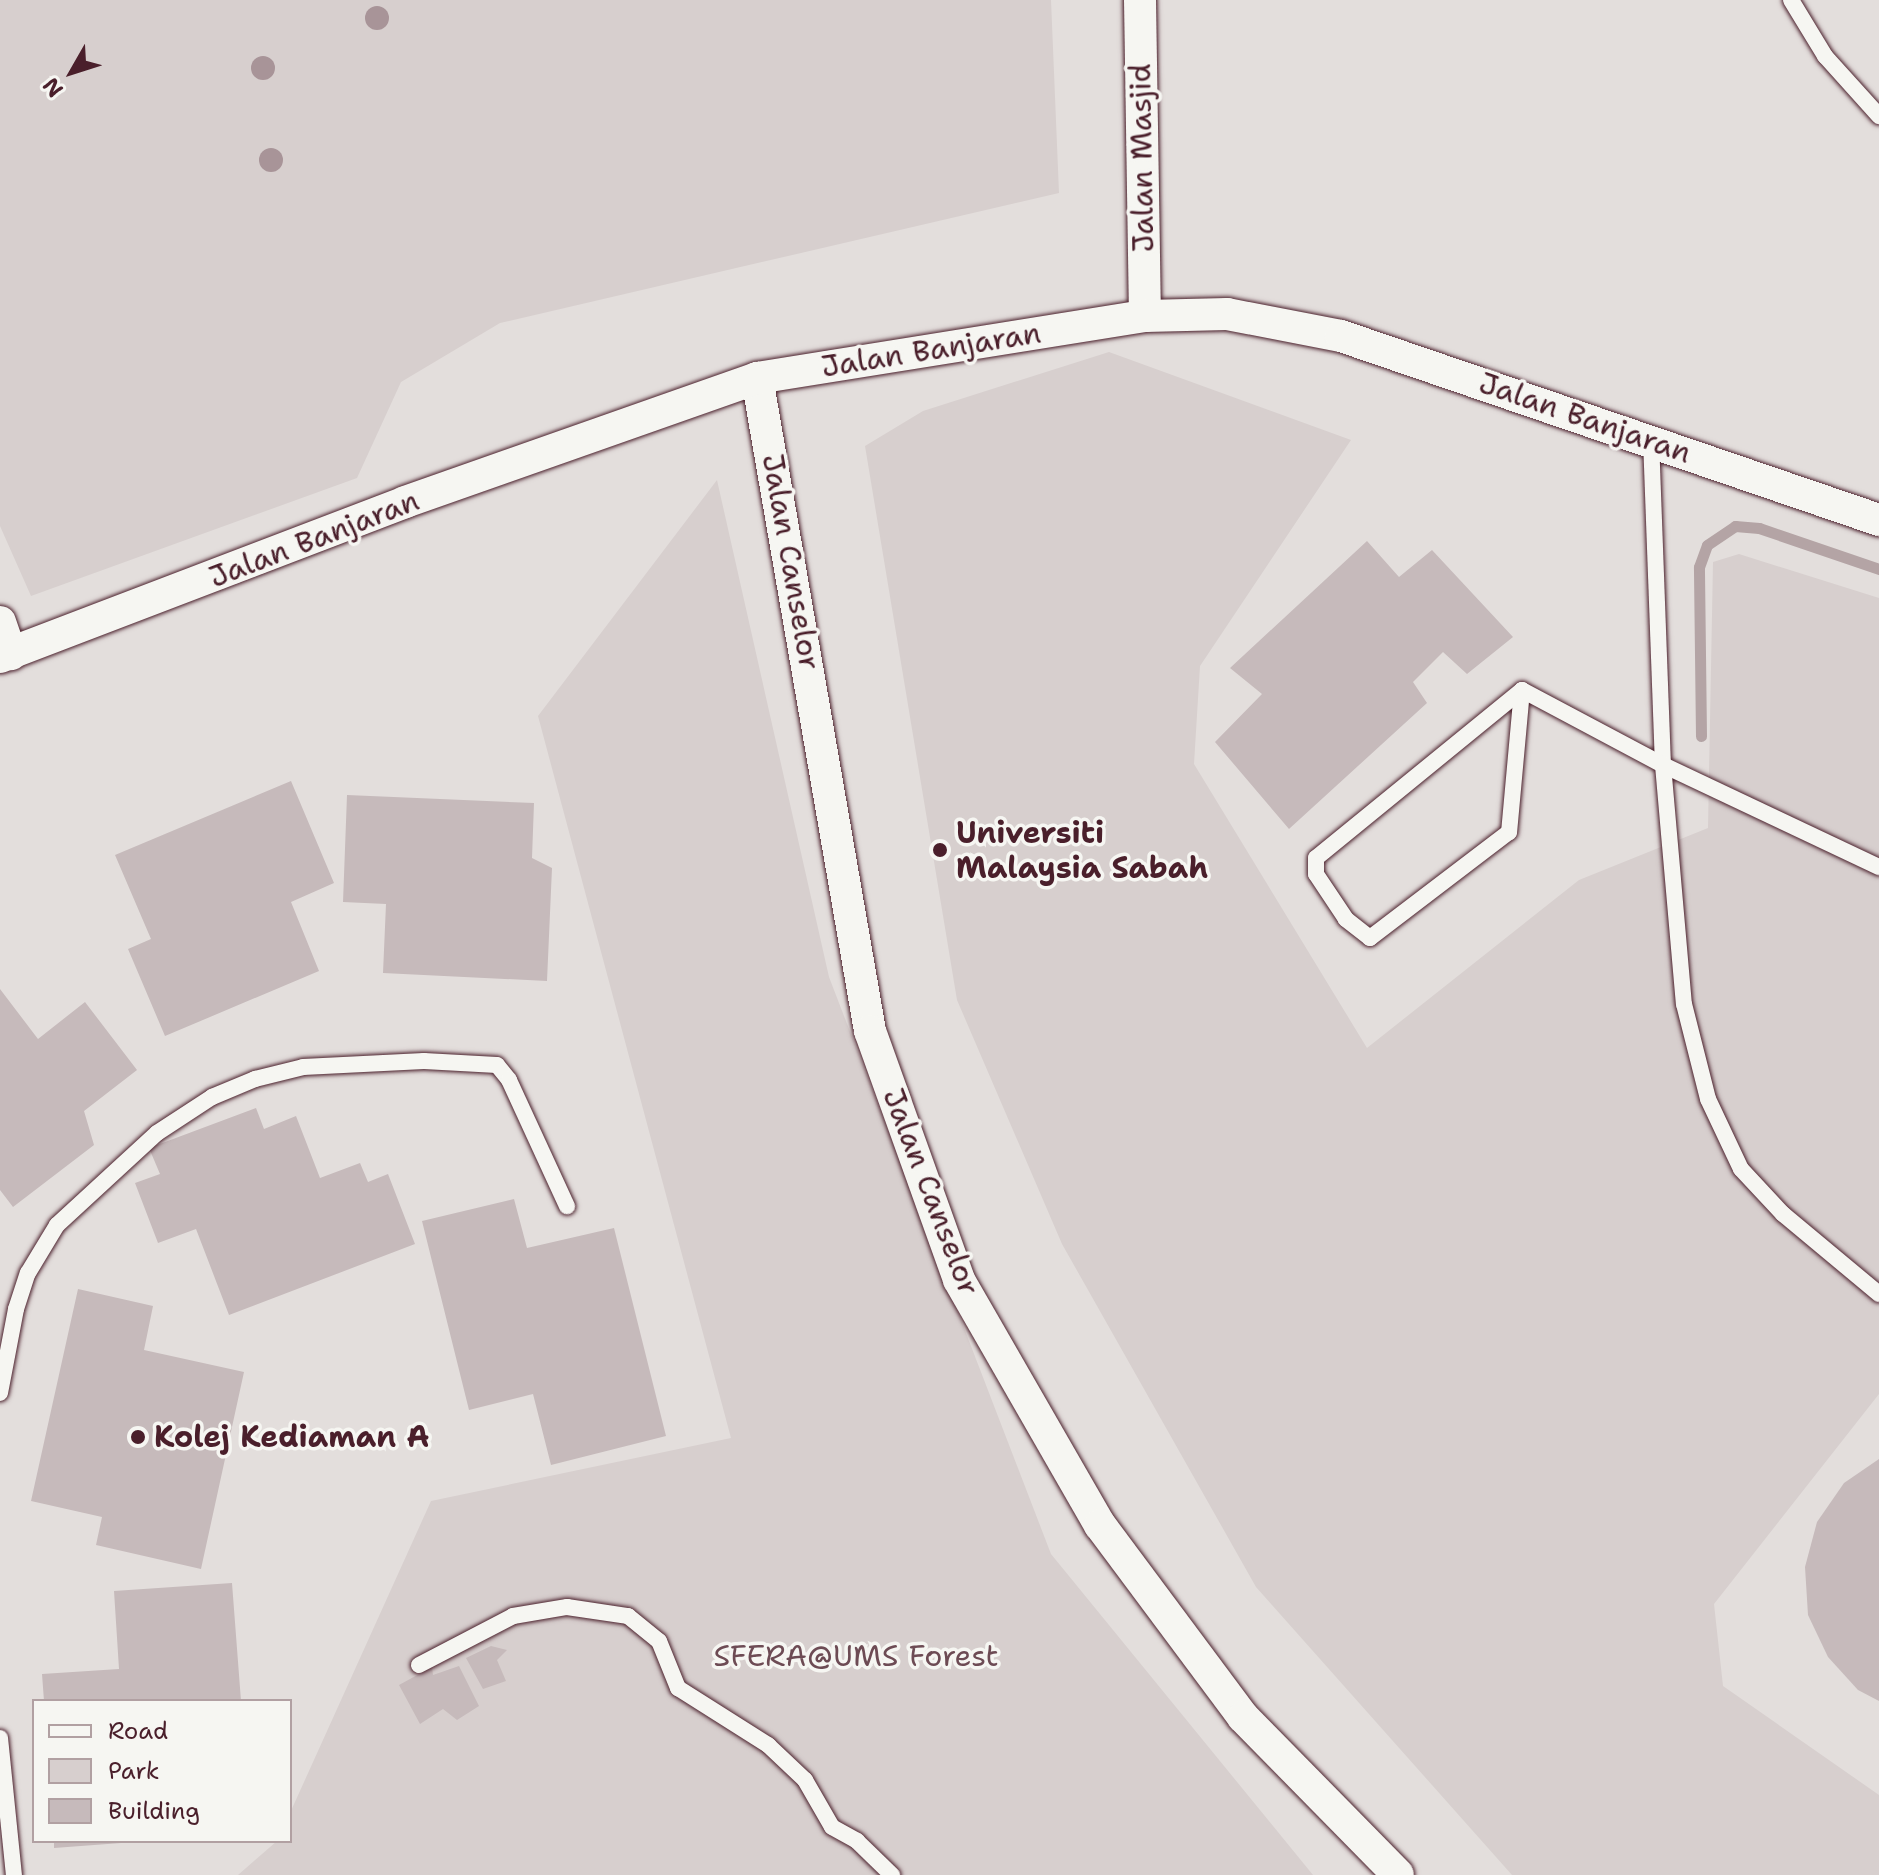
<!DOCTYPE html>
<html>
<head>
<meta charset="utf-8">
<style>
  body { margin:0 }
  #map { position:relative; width:1879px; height:1875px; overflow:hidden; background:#efedea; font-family:"Shantell Sans",sans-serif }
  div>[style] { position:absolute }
  .built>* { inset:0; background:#e3dedc }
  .green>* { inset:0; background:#d7cfce }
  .stream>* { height:11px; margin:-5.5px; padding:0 5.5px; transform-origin:5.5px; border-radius:5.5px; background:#b4a4a5 }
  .building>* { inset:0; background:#c6babb }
  .roads { filter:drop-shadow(0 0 2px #4a1f2b) drop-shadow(0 0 2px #4a1f2b) }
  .service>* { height:16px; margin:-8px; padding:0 8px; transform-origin:8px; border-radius:8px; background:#f6f6f2 }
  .minor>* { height:32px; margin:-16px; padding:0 16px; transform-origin:16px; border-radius:16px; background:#f6f6f2 }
  .trees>* { width:24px; height:24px; margin:-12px; border-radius:50%; background:#a89498 }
  .dots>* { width:22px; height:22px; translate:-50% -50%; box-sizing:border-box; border:4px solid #f6f6f2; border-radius:50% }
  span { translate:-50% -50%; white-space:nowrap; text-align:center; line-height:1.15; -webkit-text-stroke:7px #f6f6f2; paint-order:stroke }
  .street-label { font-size:30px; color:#4a1f2b }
  .poi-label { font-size:30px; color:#4a1f2b; font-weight:700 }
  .left { translate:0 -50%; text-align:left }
  .park-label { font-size:30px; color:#6d4b54 }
  .legend { position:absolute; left:32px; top:1699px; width:260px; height:144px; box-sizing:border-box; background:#f6f6f2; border:2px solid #b1a0a2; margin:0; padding:10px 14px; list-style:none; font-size:24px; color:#4a1f2b }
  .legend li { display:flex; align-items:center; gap:16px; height:40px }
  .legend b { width:40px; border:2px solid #b1a0a2 }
  .north { position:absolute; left:32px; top:32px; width:80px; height:80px; -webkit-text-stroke:6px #f6f6f2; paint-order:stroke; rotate:231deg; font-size:22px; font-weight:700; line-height:32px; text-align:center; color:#4a1f2b }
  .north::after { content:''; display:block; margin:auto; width:28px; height:36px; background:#4a1f2b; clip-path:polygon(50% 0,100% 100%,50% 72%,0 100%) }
</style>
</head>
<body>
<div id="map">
  <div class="built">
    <div style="clip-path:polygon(evenodd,0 0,1879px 0,1879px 1875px,0 1875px,0 0,34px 1701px,290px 1701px,290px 1841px,34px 1841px,34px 1701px)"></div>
  </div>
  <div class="green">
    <div style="clip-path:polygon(0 0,1051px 0,1059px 193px,500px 323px,401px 382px,357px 478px,31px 596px,0 526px)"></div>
    <div style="clip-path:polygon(1109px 352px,1351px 440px,1200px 666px,1194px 764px,1367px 1048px,1579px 880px,1708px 828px,1713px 562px,1739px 554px,1879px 598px,1879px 1394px,1714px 1604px,1723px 1686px,1879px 1795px,1879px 1875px,1512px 1875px,1256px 1587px,1062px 1244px,957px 1000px,865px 446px,923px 411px)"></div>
    <div style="clip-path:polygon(717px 480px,829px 977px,1051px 1554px,1313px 1875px,238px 1875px,277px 1841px,290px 1841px,290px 1813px,431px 1501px,731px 1438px,538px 716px)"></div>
  </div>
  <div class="stream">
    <div style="left:1701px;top:736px;width:169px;rotate:-90.7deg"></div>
    <div style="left:1699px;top:567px;width:23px;rotate:-70deg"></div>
    <div style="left:1707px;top:545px;width:34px;rotate:-34deg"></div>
    <div style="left:1735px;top:526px;width:24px;rotate:5deg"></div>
    <div style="left:1759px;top:528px;width:127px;rotate:18.9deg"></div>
  </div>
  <div class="building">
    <div style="clip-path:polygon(1367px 541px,1399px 577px,1432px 550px,1513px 637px,1467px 674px,1443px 652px,1413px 682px,1427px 703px,1289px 829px,1215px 742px,1262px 694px,1230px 668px)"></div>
    <div style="clip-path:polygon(291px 781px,334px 883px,291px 902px,319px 971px,165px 1036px,128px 949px,151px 939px,115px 855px)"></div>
    <div style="clip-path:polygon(347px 795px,534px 803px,532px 858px,552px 868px,547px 981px,383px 973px,386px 904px,343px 902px)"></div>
    <div style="clip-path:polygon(0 989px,38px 1039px,85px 1002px,137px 1070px,84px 1111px,94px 1145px,13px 1207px,0 1190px)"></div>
    <div style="clip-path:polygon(256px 1108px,264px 1129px,296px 1116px,320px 1178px,360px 1163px,368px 1182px,388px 1174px,415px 1244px,229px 1315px,196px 1229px,158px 1243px,135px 1183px,160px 1174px,149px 1148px)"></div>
    <div style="clip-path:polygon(514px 1199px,527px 1248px,614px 1228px,666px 1436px,551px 1465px,533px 1394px,469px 1410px,422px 1221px)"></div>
    <div style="clip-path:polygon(78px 1289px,153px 1306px,144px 1350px,244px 1372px,201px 1569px,96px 1545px,102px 1517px,31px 1501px)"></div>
    <div style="clip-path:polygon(1879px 1459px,1879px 1701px,1858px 1690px,1828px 1657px,1808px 1615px,1805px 1567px,1817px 1522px,1844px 1483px)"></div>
    <div style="clip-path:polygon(232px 1583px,241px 1701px,44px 1701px,42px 1674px,119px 1669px,114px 1591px)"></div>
    <div style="clip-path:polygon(491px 1646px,507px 1650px,497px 1660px,506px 1681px,483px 1689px,466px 1658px)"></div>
    <div style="clip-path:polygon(459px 1666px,479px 1706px,457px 1720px,443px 1709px,420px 1724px,399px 1685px,432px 1667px,433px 1675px)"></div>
    <div style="clip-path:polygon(54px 1841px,121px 1841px,121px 1843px,54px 1848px)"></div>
  </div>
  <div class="roads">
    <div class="service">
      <div style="left:1791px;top:0;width:66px;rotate:58.7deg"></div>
      <div style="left:1825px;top:56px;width:81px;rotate:48deg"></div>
      <div style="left:1651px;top:439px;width:326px;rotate:87.9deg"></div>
      <div style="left:1663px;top:765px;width:239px;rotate:25.3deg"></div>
      <div style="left:1522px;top:690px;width:160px;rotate:28deg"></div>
      <div style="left:1663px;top:765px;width:240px;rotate:85deg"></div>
      <div style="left:1684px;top:1004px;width:98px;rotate:75.8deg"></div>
      <div style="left:1708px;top:1099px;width:77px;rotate:64.8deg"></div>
      <div style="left:1741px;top:1169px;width:62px;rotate:47deg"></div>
      <div style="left:1783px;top:1214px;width:125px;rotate:39.8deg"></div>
      <div style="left:1522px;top:690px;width:143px;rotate:95.2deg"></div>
      <div style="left:1509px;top:832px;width:175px;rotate:142.7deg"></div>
      <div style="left:1370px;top:938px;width:31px;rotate:-142deg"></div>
      <div style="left:1346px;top:919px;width:54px;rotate:-123.7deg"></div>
      <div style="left:1316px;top:874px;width:16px;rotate:-90deg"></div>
      <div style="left:1316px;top:858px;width:266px;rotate:-39.2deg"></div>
      <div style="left:0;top:1393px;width:86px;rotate:-79.2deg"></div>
      <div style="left:16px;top:1309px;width:38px;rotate:-72deg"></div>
      <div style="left:28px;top:1273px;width:56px;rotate:-58.9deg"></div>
      <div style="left:57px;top:1225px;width:136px;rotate:-42.6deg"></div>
      <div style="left:157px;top:1133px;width:66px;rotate:-33.2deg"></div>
      <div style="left:212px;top:1097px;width:47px;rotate:-22.7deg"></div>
      <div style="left:255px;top:1079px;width:49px;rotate:-14deg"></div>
      <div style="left:303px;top:1067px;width:121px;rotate:-2.8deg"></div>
      <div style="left:424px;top:1061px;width:73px;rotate:3.1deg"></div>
      <div style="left:497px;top:1065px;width:19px;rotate:51deg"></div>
      <div style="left:509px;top:1080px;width:139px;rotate:65.3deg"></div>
      <div style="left:419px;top:1665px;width:106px;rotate:-27.5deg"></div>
      <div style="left:513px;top:1616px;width:55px;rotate:-9.5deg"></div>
      <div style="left:567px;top:1607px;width:62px;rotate:8.4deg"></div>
      <div style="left:628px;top:1616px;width:40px;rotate:39deg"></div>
      <div style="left:659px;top:1641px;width:51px;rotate:68deg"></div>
      <div style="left:678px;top:1688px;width:107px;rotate:32.3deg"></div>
      <div style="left:768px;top:1745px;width:51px;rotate:43.4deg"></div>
      <div style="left:805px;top:1780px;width:54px;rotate:60.1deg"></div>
      <div style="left:832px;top:1827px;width:29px;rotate:29deg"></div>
      <div style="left:857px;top:1841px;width:49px;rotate:44.2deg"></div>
      <div style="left:0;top:1738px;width:138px;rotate:84.2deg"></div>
    </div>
    <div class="minor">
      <div style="left:1140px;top:0;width:316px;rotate:89.1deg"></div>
      <div style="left:757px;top:378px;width:663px;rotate:80.18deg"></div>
      <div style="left:870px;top:1031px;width:264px;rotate:70.3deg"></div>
      <div style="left:959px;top:1280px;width:283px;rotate:60.1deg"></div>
      <div style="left:1100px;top:1525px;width:239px;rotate:53.3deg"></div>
      <div style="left:1243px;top:1717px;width:221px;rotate:45.5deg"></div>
      <div style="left:0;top:622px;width:34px;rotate:71deg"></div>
      <div style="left:0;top:657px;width:434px;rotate:-20.9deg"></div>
      <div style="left:405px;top:502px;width:373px;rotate:-19.4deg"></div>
      <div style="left:757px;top:378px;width:393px;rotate:-9.1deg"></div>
      <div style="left:1145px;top:316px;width:82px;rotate:-1.4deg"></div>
      <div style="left:1227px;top:314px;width:116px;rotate:10.9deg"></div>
      <div style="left:1341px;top:336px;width:569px;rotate:18.88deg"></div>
    </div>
  </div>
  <div class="trees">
    <div style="left:377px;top:18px"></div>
    <div style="left:263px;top:68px"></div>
    <div style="left:271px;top:160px"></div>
  </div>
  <div class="dots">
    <div style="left:940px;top:850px;background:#4a1f2b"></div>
    <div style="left:138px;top:1437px;background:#4a1f2b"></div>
  </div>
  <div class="street-label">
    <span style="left:1142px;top:158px;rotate:-91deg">Jalan Masjid</span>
    <span style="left:931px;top:350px;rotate:-9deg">Jalan Banjaran</span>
    <span style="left:1585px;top:418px;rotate:19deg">Jalan Banjaran</span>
    <span style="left:314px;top:539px;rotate:-21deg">Jalan Banjaran</span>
    <span style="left:791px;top:562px;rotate:80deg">Jalan Canselor</span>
    <span style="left:931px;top:1192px;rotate:69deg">Jalan Canselor</span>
  </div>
  <div class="poi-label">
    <span class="left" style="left:956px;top:850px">Universiti<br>Malaysia Sabah</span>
    <span class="left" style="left:154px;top:1437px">Kolej Kediaman A</span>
  </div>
  <div class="park-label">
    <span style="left:856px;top:1656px">SFERA@UMS Forest</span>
  </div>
  <ul class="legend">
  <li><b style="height:10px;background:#f6f6f2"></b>Road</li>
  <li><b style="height:22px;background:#d7cfce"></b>Park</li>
  <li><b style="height:22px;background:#c6babb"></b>Building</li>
  </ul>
  <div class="north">N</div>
</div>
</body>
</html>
